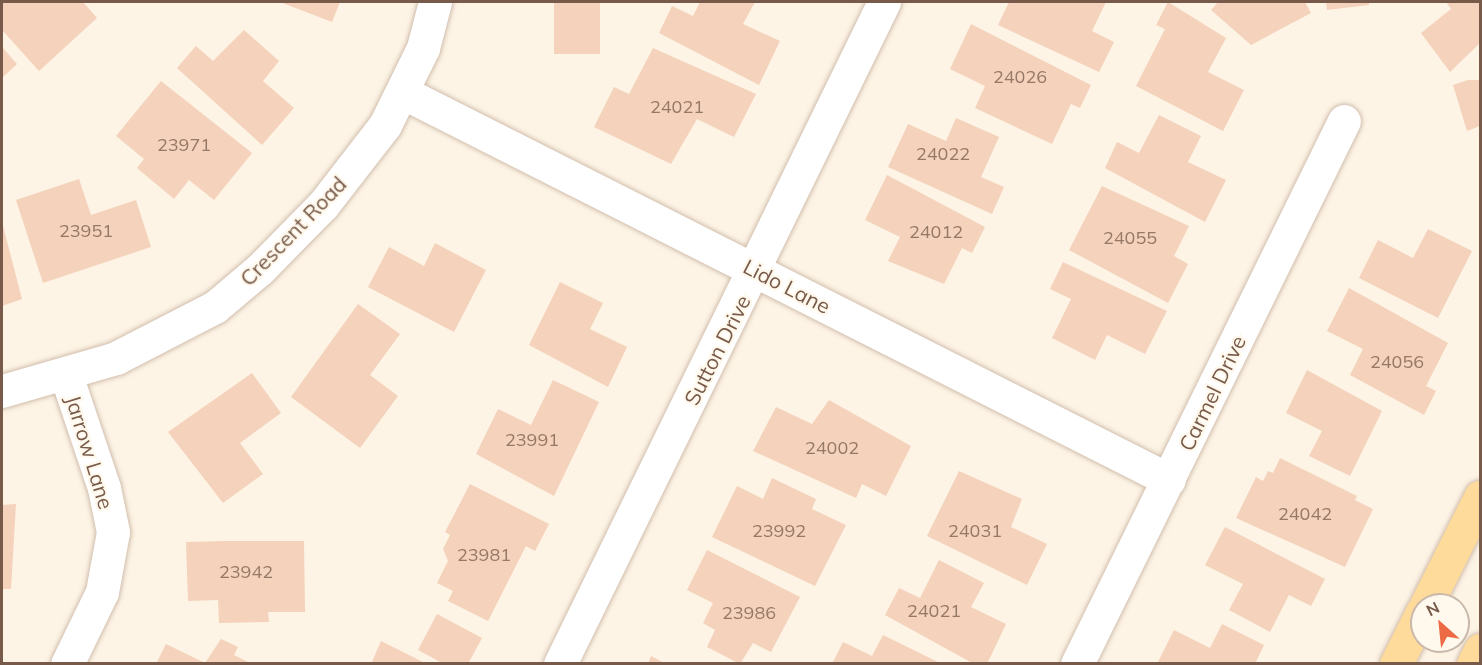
<!DOCTYPE html>
<html>
<head>
<meta charset="utf-8">
<style>
  body { margin:0 }
  #map { position:relative; width:1482px; height:665px; overflow:hidden; background:#fdf4e5; font-family:Mulish,sans-serif }
  div>[style] { position:absolute }
  .building>* { inset:0; background:#f4d2bb; transform-origin:0 0 }
  .roads { filter:drop-shadow(0 0 2px #d1bead) drop-shadow(0 0 2px #d1bead) }
  .minor>* { height:33px; margin:-16.5px; padding:0 16.5px; transform-origin:16.5px; border-radius:16.5px; background:#fff }
  .major>* { height:33px; margin:-16.5px; padding:0 16.5px; transform-origin:16.5px; border-radius:16.5px; background:#feda9b }
  span { translate:-50% -50%; white-space:nowrap; text-align:center; line-height:1.15; -webkit-text-stroke:4.5px #fff8ec; paint-order:stroke }
  .number-label { font-size:18px; color:#967866 }
  .number-label span { -webkit-text-stroke-width:0 }
  .street-label { font-size:21px; color:#775a49 }
  .frame { position:absolute; inset:0; border:3px solid #775a49; pointer-events:none }
  .north { position:absolute; left:1410px; top:593px; width:60px; height:60px; box-sizing:border-box; background:#fff8ec; border:2px solid #c9b9ab; border-radius:50%; rotate:333deg; font-size:16px; font-weight:700; line-height:24px; text-align:center; color:#775a49 }
  .north::after { content:''; display:block; margin:auto; width:21px; height:27px; background:#ec6b45; clip-path:polygon(50% 0,100% 100%,50% 72%,0 100%) }
</style>
</head>
<body>
<div id="map">
  <div class="building">
    <div style="clip-path:polygon(2px 2px,83px 2px,97px 18px,39px 71px,3px 31px)"></div>
    <div style="clip-path:polygon(280px 2px,340px 2px,332px 22px)"></div>
    <div style="left:554px;top:2px;width:46px;height:52px"></div>
    <div style="clip-path:polygon(700px 2px,755px 2px,743px 24px,780px 41px,759px 85px,659px 33px,672px 6px,693px 16px)"></div>
    <div style="clip-path:polygon(1009px 2px,1106px 2px,1092px 31px,1114px 42px,1099px 72px,998px 25px)"></div>
    <div style="clip-path:polygon(1168px 2px,1226px 38px,1208px 72px,1244px 90px,1223px 131px,1136px 86px,1165px 29px,1156px 25px)"></div>
    <div style="clip-path:polygon(1218px 2px,1305px 2px,1311px 13px,1251px 45px,1211px 10px)"></div>
    <div style="clip-path:polygon(1326px 2px,1369px 2px,1369px 5px,1327px 10px)"></div>
    <div style="clip-path:polygon(1446px 2px,1480px 2px,1480px 43px,1450px 72px,1421px 33px,1451px 9px)"></div>
    <div style="clip-path:polygon(971px 24px,1091px 85px,1080px 108px,1071px 104px,1052px 144px,975px 108px,985px 86px,950px 69px)"></div>
    <div style="clip-path:polygon(244px 30px,279px 61px,263px 81px,294px 108px,262px 145px,177px 68px,196px 46px,213px 61px)"></div>
    <div style="clip-path:polygon(2px 47px,17px 64px,2px 78px)"></div>
    <div style="clip-path:polygon(653px 48px,756px 94px,734px 137px,697px 119px,671px 164px,594px 127px,614px 87px,629px 94px)"></div>
    <div style="clip-path:polygon(1468px 80px,1480px 80px,1480px 126px,1467px 131px,1453px 85px)"></div>
    <div style="clip-path:polygon(161px 81px,252px 153px,214px 200px,189px 180px,174px 199px,137px 168px,144px 159px,116px 136px)"></div>
    <div style="clip-path:polygon(1159px 115px,1201px 136px,1188px 162px,1226px 180px,1205px 222px,1105px 168px,1117px 142px,1139px 153px)"></div>
    <div style="clip-path:polygon(956px 118px,999px 137px,981px 177px,1004px 187px,992px 214px,888px 167px,908px 124px,946px 141px)"></div>
    <div style="clip-path:polygon(887px 175px,985px 227px,972px 253px,962px 248px,944px 284px,888px 261px,900px 237px,865px 220px)"></div>
    <div style="clip-path:polygon(79px 179px,91px 215px,136px 200px,151px 247px,43px 283px,16px 200px)"></div>
    <div style="clip-path:polygon(1102px 186px,1189px 226px,1174px 256px,1188px 264px,1168px 303px,1069px 250px)"></div>
    <div style="clip-path:polygon(2px 222px,22px 299px,2px 306px)"></div>
    <div style="clip-path:polygon(1428px 229px,1472px 251px,1438px 318px,1359px 278px,1378px 240px,1413px 258px)"></div>
    <div style="clip-path:polygon(435px 243px,486px 270px,454px 332px,368px 287px,389px 247px,424px 266px)"></div>
    <div style="clip-path:polygon(1063px 262px,1167px 311px,1145px 354px,1107px 335px,1095px 360px,1052px 338px,1071px 299px,1050px 289px)"></div>
    <div style="clip-path:polygon(560px 282px,603px 303px,590px 329px,627px 347px,608px 387px,529px 345px)"></div>
    <div style="clip-path:polygon(1349px 288px,1448px 343px,1426px 386px,1436px 391px,1424px 415px,1350px 375px,1363px 349px,1327px 331px)"></div>
    <div style="clip-path:polygon(358px 304px,400px 334px,370px 375px,398px 396px,360px 448px,291px 397px)"></div>
    <div style="clip-path:polygon(1307px 370px,1382px 411px,1350px 476px,1309px 456px,1322px 431px,1286px 413px)"></div>
    <div style="clip-path:polygon(252px 373px,281px 413px,240px 443px,263px 474px,223px 503px,168px 432px)"></div>
    <div style="clip-path:polygon(553px 380px,599px 402px,554px 496px,476px 454px,498px 409px,531px 425px)"></div>
    <div style="clip-path:polygon(829px 400px,911px 446px,886px 496px,862px 484px,856px 498px,753px 451px,776px 407px,812px 424px)"></div>
    <div style="clip-path:polygon(1280px 458px,1357px 496px,1355px 500px,1373px 509px,1345px 567px,1236px 518px,1256px 477px,1263px 481px,1268px 471px,1273px 473px)"></div>
    <div style="clip-path:polygon(959px 471px,1022px 499px,1011px 527px,1047px 544px,1027px 585px,927px 536px)"></div>
    <div style="clip-path:polygon(772px 478px,816px 499px,812px 509px,846px 525px,815px 586px,712px 537px,737px 486px,763px 499px)"></div>
    <div style="clip-path:polygon(470px 484px,549px 524px,535px 551px,526px 546px,488px 621px,448px 601px,453px 591px,437px 583px,448px 561px,443px 549px,450px 535px,445px 532px)"></div>
    <div style="clip-path:polygon(16px 504px,11px 589px,2px 589px,2px 505px)"></div>
    <div style="clip-path:polygon(1225px 527px,1325px 579px,1311px 606px,1289px 595px,1270px 632px,1229px 610px,1243px 584px,1205px 565px)"></div>
    <div style="clip-path:polygon(226px 541px,304px 541px,305px 612px,268px 612px,269px 622px,219px 623px,218px 600px,188px 601px,186px 542px)"></div>
    <div style="clip-path:polygon(707px 550px,800px 597px,771px 652px,753px 643px,740px 664px,707px 647px,715px 630px,703px 623px,713px 603px,687px 590px)"></div>
    <div style="clip-path:polygon(939px 560px,984px 583px,971px 607px,1006px 624px,987px 664px,974px 664px,885px 615px,899px 588px,920px 598px)"></div>
    <div style="clip-path:polygon(437px 614px,482px 638px,468px 664px,444px 664px,418px 650px)"></div>
    <div style="clip-path:polygon(1222px 624px,1264px 645px,1255px 664px,1157px 664px,1174px 630px,1210px 648px)"></div>
    <div style="clip-path:polygon(883px 635px,942px 664px,832px 664px,843px 642px,872px 656px)"></div>
    <div style="clip-path:polygon(221px 639px,238px 647px,234px 655px,252px 664px,156px 664px,166px 644px,205px 663px)"></div>
    <div style="clip-path:polygon(381px 641px,427px 664px,371px 664px)"></div>
    <div style="clip-path:polygon(651px 656px,666px 664px,648px 664px)"></div>
  </div>
  <div class="roads">
    <div class="minor">
      <div style="left:404px;top:93px;width:857px;rotate:26.83deg"></div>
      <div style="left:66px;top:375px;width:119px;rotate:71.4deg"></div>
      <div style="left:104px;top:488px;width:45px;rotate:78.4deg"></div>
      <div style="left:113px;top:532px;width:61px;rotate:100.4deg"></div>
      <div style="left:102px;top:592px;width:80px;rotate:115.9deg"></div>
      <div style="left:2px;top:391px;width:119px;rotate:-16.1deg"></div>
      <div style="left:116px;top:358px;width:111px;rotate:-27.3deg"></div>
      <div style="left:215px;top:307px;width:59px;rotate:-40.2deg"></div>
      <div style="left:260px;top:269px;width:90px;rotate:-45.5deg"></div>
      <div style="left:323px;top:205px;width:101px;rotate:-52.2deg"></div>
      <div style="left:385px;top:125px;width:86px;rotate:-63.7deg"></div>
      <div style="left:423px;top:48px;width:48px;rotate:-75.4deg"></div>
      <div style="left:560px;top:664px;width:737px;rotate:-63.92deg"></div>
      <div style="left:1077px;top:664px;width:605px;rotate:-63.82deg"></div>
    </div>
    <div class="major">
      <div style="left:1426px;top:605px;width:121px;rotate:-63.4deg"></div>
      <div style="left:1396px;top:664px;width:58px;rotate:-63.4deg"></div>
      <div style="left:1473px;top:664px;width:16px;rotate:-63deg"></div>
    </div>
  </div>
  <div class="number-label">
    <span style="left:1020px;top:77px">24026</span>
    <span style="left:677px;top:107px">24021</span>
    <span style="left:184px;top:145px">23971</span>
    <span style="left:943px;top:154px">24022</span>
    <span style="left:86px;top:231px">23951</span>
    <span style="left:936px;top:232px">24012</span>
    <span style="left:1130px;top:238px">24055</span>
    <span style="left:1397px;top:362px">24056</span>
    <span style="left:532px;top:440px">23991</span>
    <span style="left:832px;top:448px">24002</span>
    <span style="left:1305px;top:514px">24042</span>
    <span style="left:779px;top:531px">23992</span>
    <span style="left:975px;top:531px">24031</span>
    <span style="left:484px;top:555px">23981</span>
    <span style="left:246px;top:572px">23942</span>
    <span style="left:934px;top:611px">24021</span>
    <span style="left:749px;top:613px">23986</span>
  </div>
  <div class="street-label">
    <span style="left:293px;top:231px;rotate:-46deg">Crescent Road</span>
    <span style="left:787px;top:286px;rotate:27deg">Lido Lane</span>
    <span style="left:717px;top:350px;rotate:-63deg">Sutton Drive</span>
    <span style="left:1212px;top:393px;rotate:-64deg">Carmel Drive</span>
    <span style="left:90px;top:452px;rotate:73deg">Jarrow Lane</span>
  </div>
  <div class="frame"></div>
  <div class="north">N</div>
</div>
</body>
</html>
